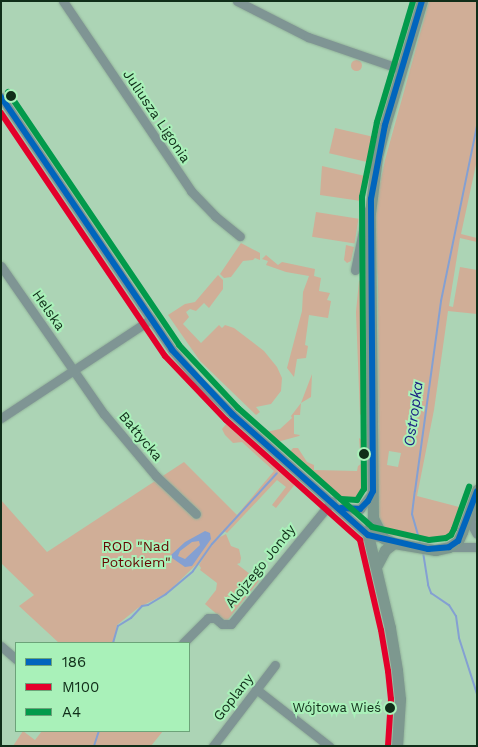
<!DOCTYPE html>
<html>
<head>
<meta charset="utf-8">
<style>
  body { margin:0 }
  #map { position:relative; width:478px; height:747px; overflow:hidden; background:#acd4b5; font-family:"Work Sans",sans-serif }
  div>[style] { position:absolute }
  .green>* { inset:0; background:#d0ae97; transform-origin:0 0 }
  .round { border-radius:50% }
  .water>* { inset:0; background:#84a0d2 }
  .stream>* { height:2px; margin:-1px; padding:0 1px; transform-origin:1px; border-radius:1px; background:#84a0d2 }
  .roads { filter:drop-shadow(0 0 1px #93b39b) drop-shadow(0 0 1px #93b39b) }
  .minor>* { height:9px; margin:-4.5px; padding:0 4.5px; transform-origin:4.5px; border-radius:4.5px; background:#7f9594 }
  .major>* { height:11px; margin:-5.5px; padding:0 5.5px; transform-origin:5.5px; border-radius:5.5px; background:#7d988f }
  .bus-1>* { height:6px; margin:-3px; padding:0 3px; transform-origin:3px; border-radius:3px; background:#0065bd }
  .bus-2>* { height:6px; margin:-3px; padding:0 3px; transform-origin:3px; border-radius:3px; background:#e4002b }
  .bus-3>* { height:6px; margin:-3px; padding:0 3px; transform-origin:3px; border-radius:3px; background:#029a4b }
  .dots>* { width:14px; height:14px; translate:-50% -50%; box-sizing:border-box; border:2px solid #a9f1b9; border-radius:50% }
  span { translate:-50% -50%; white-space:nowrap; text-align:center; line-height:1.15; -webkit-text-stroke:4px #a9f1b9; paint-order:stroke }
  .bus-label { font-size:13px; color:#102e19 }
  .right { translate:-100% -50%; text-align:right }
  .street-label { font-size:14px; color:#102e19 }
  .park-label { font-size:14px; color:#650500 }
  .water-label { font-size:15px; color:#1c2283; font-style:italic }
  .frame { position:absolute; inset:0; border:2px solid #102e19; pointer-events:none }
  .legend { position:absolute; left:15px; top:642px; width:175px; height:90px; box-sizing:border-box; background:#a9f1b9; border:1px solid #6ca379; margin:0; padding:6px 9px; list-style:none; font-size:15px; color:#102e19 }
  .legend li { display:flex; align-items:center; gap:10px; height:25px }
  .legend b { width:25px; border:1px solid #6ca379 }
</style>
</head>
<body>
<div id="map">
  <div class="green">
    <div style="clip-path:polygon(evenodd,429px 1px,477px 1px,477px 160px,461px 234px,477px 238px,477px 242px,460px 238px,449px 306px,453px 307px,460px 267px,477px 270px,477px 314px,448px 311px,434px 410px,417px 496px,463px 508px,453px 537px,429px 543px,386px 534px,379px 524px,378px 281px,375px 243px,375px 207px,385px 160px,429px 1px,389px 451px,401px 453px,398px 467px,387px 465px,389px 451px)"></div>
    <div class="round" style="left:350.5px;top:59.5px;width:11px;height:11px"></div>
    <div style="left:335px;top:128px;width:40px;height:26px;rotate:13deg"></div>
    <div style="clip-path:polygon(322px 166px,365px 176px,361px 201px,320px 195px)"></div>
    <div style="left:316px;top:212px;width:43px;height:25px;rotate:9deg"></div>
    <div style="clip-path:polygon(241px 243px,260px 253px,260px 260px,255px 258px,253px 260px,243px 261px,231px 277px,224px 278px,220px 274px)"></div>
    <div style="clip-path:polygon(346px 245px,354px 247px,351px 261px,347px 263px,344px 260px)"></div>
    <div style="clip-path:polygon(266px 255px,278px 265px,282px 262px,315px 269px,314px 276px,321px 278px,319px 291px,330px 293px,327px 300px,331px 301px,328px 318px,309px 315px,305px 345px,308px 346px,306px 358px,297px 359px,294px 377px,287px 368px,302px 311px,303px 292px,309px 276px,286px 272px,266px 265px,268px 261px,262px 259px)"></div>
    <div style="clip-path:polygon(218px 275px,223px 280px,223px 289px,209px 308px,204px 303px,196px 311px,190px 309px,186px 312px,189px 317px,183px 324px,201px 343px,219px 325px,222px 328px,225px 325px,234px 328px,264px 351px,277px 367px,282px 378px,281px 391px,271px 404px,256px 407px,260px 412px,256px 415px,200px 361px,168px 315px,185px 304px,195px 302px)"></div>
    <div style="clip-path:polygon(362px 278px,366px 281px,368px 397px,363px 412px,360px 415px,356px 312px,359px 281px)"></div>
    <div style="clip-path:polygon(312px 374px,311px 397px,301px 403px,300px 415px,294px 415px,294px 434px,300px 435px,299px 436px,277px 442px,266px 432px,280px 429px,292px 418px,291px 416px,301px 403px)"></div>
    <div style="clip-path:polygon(227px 423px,296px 483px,276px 508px,272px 505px,286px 487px,277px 480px,227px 533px,223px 530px,209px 547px,216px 539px,226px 534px,231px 546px,239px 549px,241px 558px,240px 563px,237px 564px,259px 581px,226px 622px,205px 604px,216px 590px,217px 583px,200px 570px,201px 568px,199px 565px,203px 558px,167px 593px,138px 608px,117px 625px,114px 643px,59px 643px,19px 606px,34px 595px,1px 563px,1px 500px,47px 552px,184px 462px,237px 515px,274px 471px,242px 442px,233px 443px,225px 435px,222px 429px)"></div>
    <div style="clip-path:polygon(231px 424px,237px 428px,322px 504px,250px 441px)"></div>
    <div style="clip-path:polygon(359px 438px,362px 440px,362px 459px,364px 462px,364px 488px,355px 500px,352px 501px,342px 500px,290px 452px,293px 448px,298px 448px,307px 462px,314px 465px,314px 470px,357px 471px,358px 466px,361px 464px)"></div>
    <div style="clip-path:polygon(23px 731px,35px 740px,42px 731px,163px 731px,151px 746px,13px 746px)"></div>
  </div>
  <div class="water">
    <div style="clip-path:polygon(evenodd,205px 531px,210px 533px,211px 539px,192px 566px,185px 567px,172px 558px,171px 555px,185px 542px,205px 531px,199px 541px,200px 545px,185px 559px,178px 556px,180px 551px,192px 542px,199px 541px)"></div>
  </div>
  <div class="stream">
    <div style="left:420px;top:542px;width:29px;rotate:-106deg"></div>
    <div style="left:412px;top:514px;width:23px;rotate:-83deg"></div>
    <div style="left:415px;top:491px;width:192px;rotate:-82.2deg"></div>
    <div style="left:441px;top:301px;width:179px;rotate:-78.4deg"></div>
    <div style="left:423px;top:552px;width:33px;rotate:81deg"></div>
    <div style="left:428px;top:585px;width:9px;rotate:69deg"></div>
    <div style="left:431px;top:593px;width:22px;rotate:34deg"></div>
    <div style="left:449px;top:605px;width:13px;rotate:58deg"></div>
    <div style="left:456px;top:616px;width:22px;rotate:82deg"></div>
    <div style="left:459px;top:638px;width:59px;rotate:72.2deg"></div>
    <div style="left:113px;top:643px;width:18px;rotate:-74deg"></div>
    <div style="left:118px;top:626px;width:15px;rotate:-32deg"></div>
    <div style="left:131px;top:618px;width:16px;rotate:-47deg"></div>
    <div style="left:142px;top:606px;width:6px;rotate:-9deg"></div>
    <div style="left:148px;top:605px;width:21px;rotate:-31deg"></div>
    <div style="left:166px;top:594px;width:35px;rotate:-40deg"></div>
    <div style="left:193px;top:571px;width:33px;rotate:-55deg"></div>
    <div style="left:212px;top:544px;width:96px;rotate:-47.5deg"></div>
    <div style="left:94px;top:746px;width:16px;rotate:-72deg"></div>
  </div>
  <div class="roads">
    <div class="minor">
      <div style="left:63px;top:1px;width:229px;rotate:56deg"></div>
      <div style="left:191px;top:191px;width:35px;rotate:46deg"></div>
      <div style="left:215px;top:216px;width:32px;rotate:39deg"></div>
      <div style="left:237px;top:1px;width:80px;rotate:26.9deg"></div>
      <div style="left:308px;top:37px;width:98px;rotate:19deg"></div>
      <div style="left:1px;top:97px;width:252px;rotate:56deg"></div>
      <div style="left:142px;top:306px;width:53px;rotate:55.7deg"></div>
      <div style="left:172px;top:350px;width:40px;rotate:49deg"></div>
      <div style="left:198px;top:380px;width:48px;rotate:45deg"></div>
      <div style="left:232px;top:414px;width:182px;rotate:41.7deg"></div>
      <div style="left:368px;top:535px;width:15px;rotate:11deg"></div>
      <div style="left:1px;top:266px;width:180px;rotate:55.2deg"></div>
      <div style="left:104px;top:414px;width:81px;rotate:50deg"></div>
      <div style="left:156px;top:476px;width:55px;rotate:43.5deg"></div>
      <div style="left:355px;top:270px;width:60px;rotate:-78.5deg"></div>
      <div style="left:1px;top:418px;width:180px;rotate:-33.4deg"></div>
      <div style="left:341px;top:508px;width:19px;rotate:3deg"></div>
      <div style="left:360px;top:509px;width:20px;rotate:-53deg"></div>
      <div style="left:477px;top:516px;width:9px;rotate:167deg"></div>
      <div style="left:468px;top:518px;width:18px;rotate:61deg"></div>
      <div style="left:449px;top:547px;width:28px"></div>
      <div style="left:183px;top:643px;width:35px;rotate:-45deg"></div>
      <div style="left:208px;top:618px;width:7px"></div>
      <div style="left:215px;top:618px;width:9px;rotate:41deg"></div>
      <div style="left:222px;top:624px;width:9px"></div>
      <div style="left:231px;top:624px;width:159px;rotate:-50.6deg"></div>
      <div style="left:1px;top:646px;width:20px;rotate:41deg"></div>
      <div style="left:256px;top:689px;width:93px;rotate:38deg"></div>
      <div style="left:213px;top:746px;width:102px;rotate:-52.6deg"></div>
    </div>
    <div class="major">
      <div style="left:373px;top:518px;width:22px;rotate:63deg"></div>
      <div style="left:383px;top:538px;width:12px;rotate:24deg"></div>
      <div style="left:394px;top:543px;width:42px;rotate:9.7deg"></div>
      <div style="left:435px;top:550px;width:14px;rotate:-12deg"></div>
      <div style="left:449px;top:547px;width:11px;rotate:-34deg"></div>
      <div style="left:458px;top:541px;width:10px;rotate:-66deg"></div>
      <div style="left:462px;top:532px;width:45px;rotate:-70.3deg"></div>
      <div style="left:376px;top:567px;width:19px;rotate:-62deg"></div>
      <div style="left:385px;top:550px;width:11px;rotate:-38deg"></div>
      <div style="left:397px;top:746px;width:47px;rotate:-86.3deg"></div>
      <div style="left:400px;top:699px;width:29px;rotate:-96deg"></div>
      <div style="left:397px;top:670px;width:43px;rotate:-99.5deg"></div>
      <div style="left:390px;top:628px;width:96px;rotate:-103.3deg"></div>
      <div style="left:368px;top:535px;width:18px;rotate:-74deg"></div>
      <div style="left:373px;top:518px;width:305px;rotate:-90.6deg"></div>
      <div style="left:370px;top:213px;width:56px;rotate:-82.9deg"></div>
      <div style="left:377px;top:157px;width:33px;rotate:-76deg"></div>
      <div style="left:385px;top:125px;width:129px;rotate:-73.4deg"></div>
    </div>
  </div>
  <div class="bus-1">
    <div style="left:1px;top:97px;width:305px;rotate:55.9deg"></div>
    <div style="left:172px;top:350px;width:88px;rotate:46.8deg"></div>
    <div style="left:232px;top:414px;width:182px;rotate:41.7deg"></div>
    <div style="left:341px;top:508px;width:19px;rotate:3deg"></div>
    <div style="left:360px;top:509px;width:11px;rotate:-45deg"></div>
    <div style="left:368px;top:501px;width:11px;rotate:-63deg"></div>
    <div style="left:373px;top:491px;width:292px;rotate:-90.4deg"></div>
    <div style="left:371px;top:199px;width:75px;rotate:-79.3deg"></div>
    <div style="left:385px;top:125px;width:129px;rotate:-73.4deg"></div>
    <div style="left:368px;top:535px;width:62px;rotate:13.1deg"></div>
    <div style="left:428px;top:549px;width:21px;rotate:-5deg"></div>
    <div style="left:449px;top:547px;width:11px;rotate:-34deg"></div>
    <div style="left:458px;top:541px;width:53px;rotate:-69.2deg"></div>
  </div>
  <div class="bus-2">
    <div style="left:1px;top:113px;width:293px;rotate:56deg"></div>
    <div style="left:165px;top:356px;width:88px;rotate:46.4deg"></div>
    <div style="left:226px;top:420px;width:180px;rotate:41.8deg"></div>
    <div style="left:360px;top:540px;width:92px;rotate:76.9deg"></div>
    <div style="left:381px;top:630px;width:42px;rotate:80.3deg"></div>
    <div style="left:388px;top:671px;width:28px;rotate:84deg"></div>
    <div style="left:391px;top:699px;width:46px;rotate:93.7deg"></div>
  </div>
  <div class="bus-3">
    <div style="left:8px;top:92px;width:305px;rotate:55.9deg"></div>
    <div style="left:179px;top:345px;width:86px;rotate:46.9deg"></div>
    <div style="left:238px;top:408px;width:179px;rotate:41.6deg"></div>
    <div style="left:372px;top:527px;width:58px;rotate:12.8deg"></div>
    <div style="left:429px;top:540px;width:17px;rotate:-7deg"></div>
    <div style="left:446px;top:538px;width:6px;rotate:-31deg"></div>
    <div style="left:451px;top:535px;width:7px;rotate:-63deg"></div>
    <div style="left:454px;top:529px;width:45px;rotate:-70.3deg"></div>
    <div style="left:341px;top:499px;width:16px;rotate:4deg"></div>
    <div style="left:357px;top:500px;width:13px;rotate:-58deg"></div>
    <div style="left:364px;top:489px;width:292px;rotate:-90.4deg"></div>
    <div style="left:362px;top:197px;width:76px;rotate:-78.7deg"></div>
    <div style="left:377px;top:122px;width:126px;rotate:-73.4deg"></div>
  </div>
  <div class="dots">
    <div style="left:11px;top:96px;background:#102e19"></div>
    <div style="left:364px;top:454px;background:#102e19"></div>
    <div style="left:390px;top:708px;background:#102e19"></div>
  </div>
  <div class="bus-label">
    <span class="right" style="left:381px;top:708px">Wójtowa Wieś</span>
  </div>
  <div class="street-label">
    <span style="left:157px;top:116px;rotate:56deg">Juliusza Ligonia</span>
    <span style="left:49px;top:310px;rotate:55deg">Helska</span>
    <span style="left:141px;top:436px;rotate:50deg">Bałtycka</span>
    <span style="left:260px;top:566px;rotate:-51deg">Alojzego Jondy</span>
    <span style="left:233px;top:697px;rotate:-52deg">Goplany</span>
  </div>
  <div class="park-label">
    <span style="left:136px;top:554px">ROD "Nad<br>Potokiem"</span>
  </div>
  <div class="water-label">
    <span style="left:414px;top:414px;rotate:-82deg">Ostropka</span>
  </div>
  <div class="frame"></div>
  <ul class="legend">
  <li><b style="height:6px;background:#0065bd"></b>186</li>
  <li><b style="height:6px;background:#e4002b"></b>M100</li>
  <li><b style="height:6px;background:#029a4b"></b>A4</li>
  </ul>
</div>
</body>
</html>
